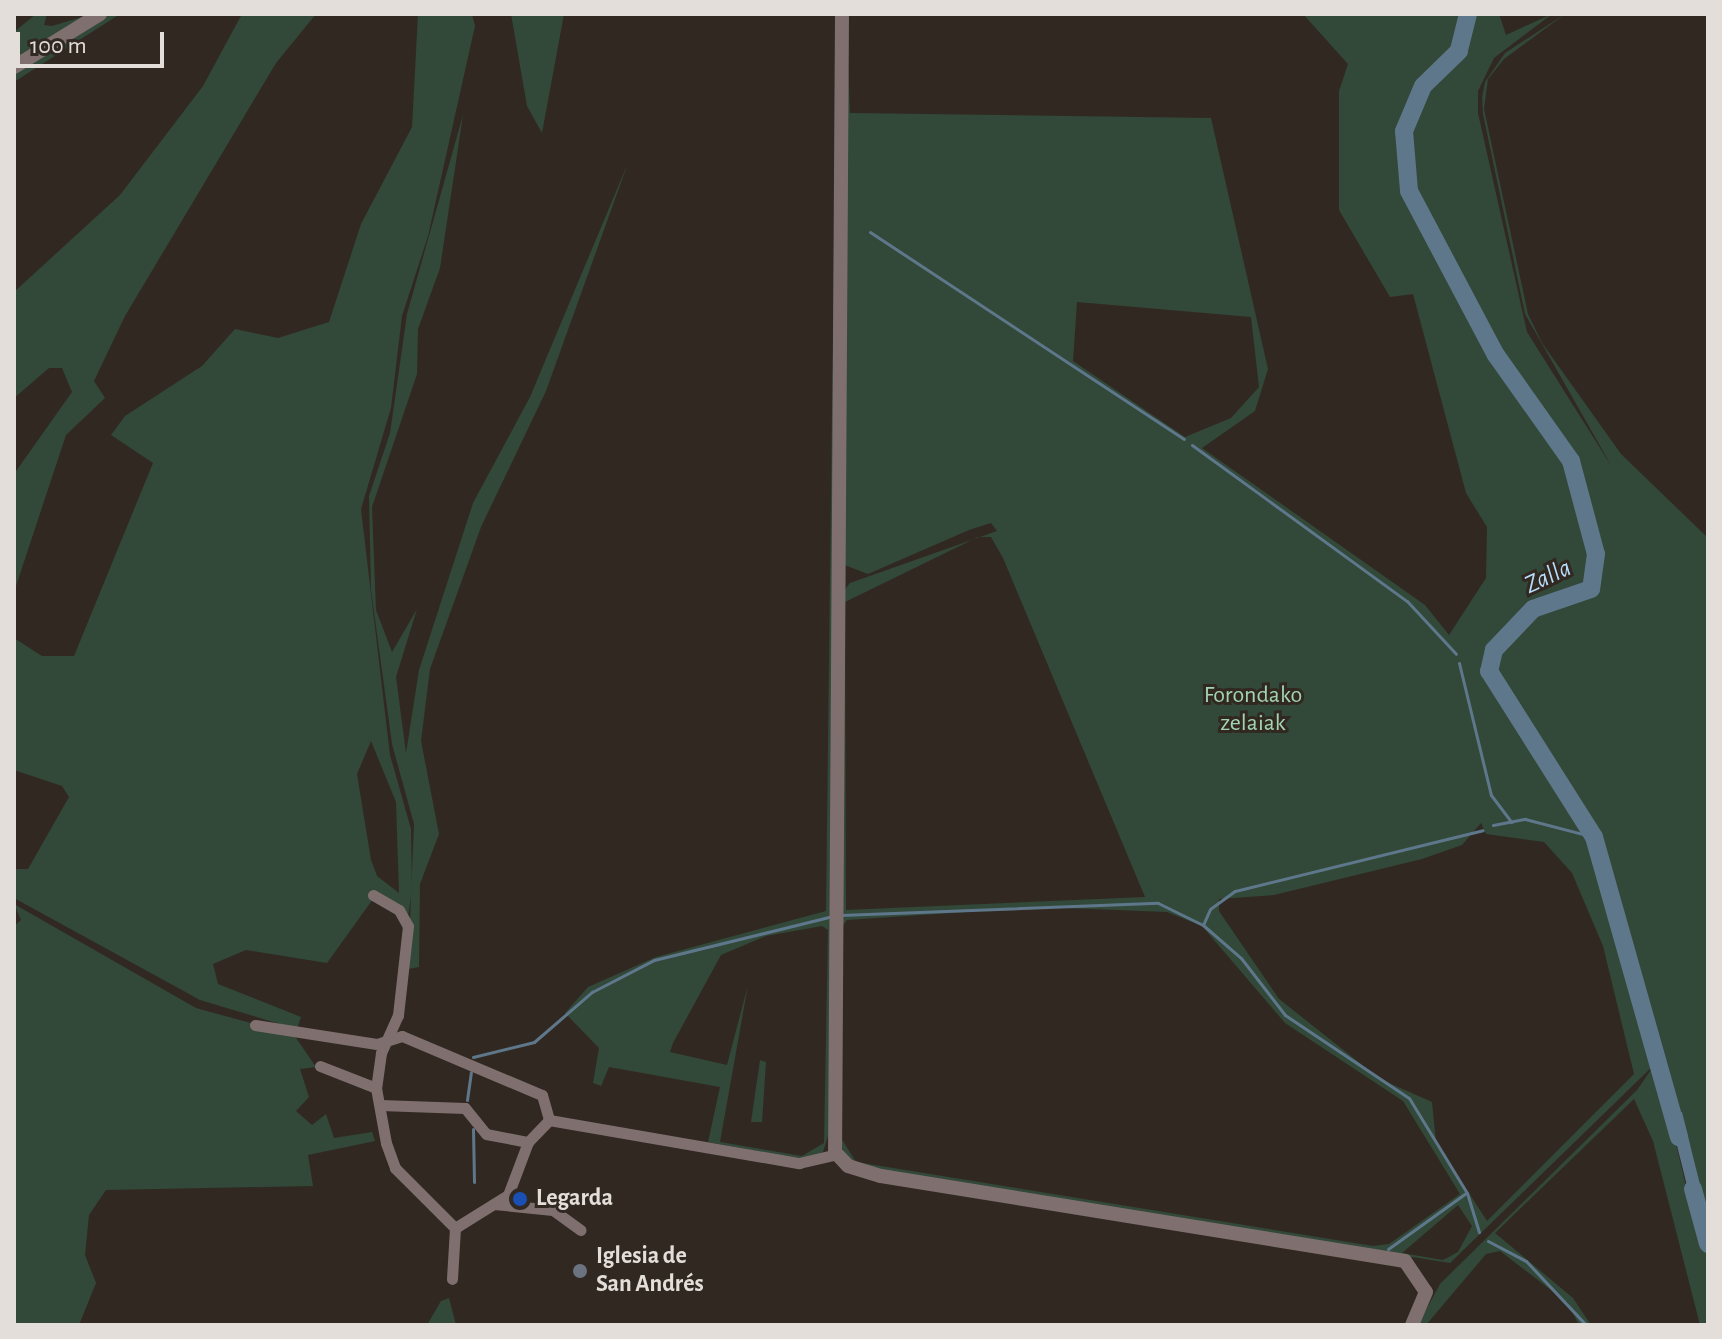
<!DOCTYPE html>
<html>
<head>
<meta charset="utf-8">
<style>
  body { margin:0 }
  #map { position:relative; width:1722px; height:1339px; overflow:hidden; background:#312921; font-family:"Alegreya Sans",sans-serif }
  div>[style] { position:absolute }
  .green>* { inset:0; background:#324839 }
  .water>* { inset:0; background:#5e778b; transform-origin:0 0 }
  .stream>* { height:3px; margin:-1.5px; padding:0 1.5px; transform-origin:1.5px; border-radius:1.5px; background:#5e778b }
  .river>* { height:18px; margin:-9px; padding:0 9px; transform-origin:9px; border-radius:9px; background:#5e778b }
  .minor>* { height:11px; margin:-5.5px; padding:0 5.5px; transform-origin:5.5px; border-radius:5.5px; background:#7f706f }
  .tertiary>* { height:14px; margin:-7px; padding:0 7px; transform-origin:7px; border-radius:7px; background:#7f706f }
  .dots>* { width:22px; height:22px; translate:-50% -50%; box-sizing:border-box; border:4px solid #312921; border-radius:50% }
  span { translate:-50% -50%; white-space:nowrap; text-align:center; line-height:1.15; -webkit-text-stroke:6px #312921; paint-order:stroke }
  .park-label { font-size:24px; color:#a2d4b1 }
  .poi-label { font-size:24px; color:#e3ded9; font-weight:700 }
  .left { translate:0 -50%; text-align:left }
  .water-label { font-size:26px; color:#b6dcfa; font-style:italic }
  .frame { position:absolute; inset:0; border:16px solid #e3ded9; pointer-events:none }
  .scale { position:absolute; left:16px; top:32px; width:148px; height:36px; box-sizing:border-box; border:4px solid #e3ded9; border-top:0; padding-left:10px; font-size:24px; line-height:28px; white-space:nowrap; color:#e3ded9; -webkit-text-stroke:6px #312921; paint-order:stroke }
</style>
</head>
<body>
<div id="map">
  <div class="green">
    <div style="clip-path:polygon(36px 14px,47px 14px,44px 25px,52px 26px,92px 14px,14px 61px,14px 32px)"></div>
    <div style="clip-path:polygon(107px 14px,120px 14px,14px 82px,14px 69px)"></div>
    <div style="clip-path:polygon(242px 14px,316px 14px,276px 63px,125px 316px,94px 381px,105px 398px,66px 435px,14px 592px,14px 474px,72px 392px,62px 368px,49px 368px,14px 398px,14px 292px,120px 195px,203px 86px)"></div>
    <div style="clip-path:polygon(evenodd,418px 14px,472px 14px,475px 26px,428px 236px,402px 316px,391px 408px,361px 509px,390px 755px,411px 829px,412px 890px,408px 917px,373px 899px,327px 963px,246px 950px,213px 964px,218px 984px,301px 1017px,297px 1029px,200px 1000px,14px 898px,14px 869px,28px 869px,69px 797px,62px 786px,14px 770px,14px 638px,42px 656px,74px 656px,153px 463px,111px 435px,125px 416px,202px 366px,235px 329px,278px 338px,329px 322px,361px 224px,412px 127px,418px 14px,371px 741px,396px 802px,399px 893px,377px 876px,371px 860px,357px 774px,371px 741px)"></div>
    <div style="clip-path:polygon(511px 14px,564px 14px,542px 133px,527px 106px)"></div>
    <div style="clip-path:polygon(evenodd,846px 14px,850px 113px,1211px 118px,1268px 369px,1255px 411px,1202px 448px,1425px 605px,1449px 635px,1486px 578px,1487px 527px,1466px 493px,1413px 294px,1390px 297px,1339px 210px,1339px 91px,1348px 64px,1303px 14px,1499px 14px,1506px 35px,1552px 14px,1494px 58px,1478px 91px,1478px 113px,1527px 332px,1612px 467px,1525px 314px,1483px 114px,1482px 97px,1485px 82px,1505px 53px,1565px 14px,1504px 59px,1488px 79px,1484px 109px,1528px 314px,1542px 343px,1621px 454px,1708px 538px,1708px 1325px,1700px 1325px,1653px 1141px,1634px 1099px,1495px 1233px,1573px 1298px,1591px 1325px,1579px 1325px,1568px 1303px,1500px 1251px,1486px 1254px,1426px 1325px,1418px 1325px,1440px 1284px,1637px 1090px,1655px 1064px,1450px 1263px,887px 1173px,847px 1159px,837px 1136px,841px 594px,850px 583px,997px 531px,991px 523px,969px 530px,868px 574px,842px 564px,846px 14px,1077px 302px,1251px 317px,1259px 387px,1231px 418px,1185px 437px,1073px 361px,1077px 302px,846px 14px,978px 537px,991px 537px,1003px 558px,1145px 897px,846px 910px,845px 602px,978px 537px,846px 14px,1481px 823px,1486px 834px,1544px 842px,1572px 873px,1603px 946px,1634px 1074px,1487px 1221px,1436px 1142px,1432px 1102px,1380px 1079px,1279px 999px,1219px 911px,1219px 899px,1274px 895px,1422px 859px,1462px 845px,1481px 823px,846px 14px,1042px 907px,1167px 912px,1202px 926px,1285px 1023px,1403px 1101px,1460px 1194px,1389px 1244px,1373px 1246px,856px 1162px,841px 1138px,840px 929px,847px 920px,1042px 907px,846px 14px,1681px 1112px,1693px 1156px,1706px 1212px,1692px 1211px,1669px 1115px,1681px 1112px,846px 14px,1458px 1205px,1472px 1226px,1458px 1252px,1443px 1260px,1402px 1253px,1458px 1205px)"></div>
    <div style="clip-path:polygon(463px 115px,440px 268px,418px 329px,417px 374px,372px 507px,376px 610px,392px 652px,417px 609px,396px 677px,406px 753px,419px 670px,473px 503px,530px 397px,628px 163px,546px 391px,481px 527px,430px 669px,421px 741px,439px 834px,420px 884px,419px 967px,408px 969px,414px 824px,392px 744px,371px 590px,369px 496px,390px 433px,407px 314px)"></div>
    <div style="clip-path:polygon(evenodd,835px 161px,829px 1133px,823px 1152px,805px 1160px,708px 1142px,720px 1087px,609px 1067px,601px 1086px,593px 1083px,599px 1048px,565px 1013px,588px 987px,656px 957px,826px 911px,835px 161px,822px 926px,828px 930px,824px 1143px,802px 1156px,720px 1142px,748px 985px,727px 1065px,670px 1052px,673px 1043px,721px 955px,766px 936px,822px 926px)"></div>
    <div style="clip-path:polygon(14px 904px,196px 1008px,294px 1035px,316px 1067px,300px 1069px,309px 1097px,296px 1111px,312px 1125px,326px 1114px,334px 1138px,372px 1132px,375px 1141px,308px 1155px,313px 1186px,106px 1190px,89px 1215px,85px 1255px,96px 1283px,79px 1325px,14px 1325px,14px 926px,21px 920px)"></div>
    <div style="clip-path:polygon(760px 1060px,766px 1062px,762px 1122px,751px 1122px)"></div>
    <div style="clip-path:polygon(449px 1298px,456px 1325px,427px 1325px,441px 1301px)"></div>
  </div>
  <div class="water">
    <div style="left:1682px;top:1112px;width:103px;height:13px;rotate:76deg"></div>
  </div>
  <div class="stream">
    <div style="left:870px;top:232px;width:376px;rotate:33.4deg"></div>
    <div style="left:1192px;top:445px;width:266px;rotate:36deg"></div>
    <div style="left:1407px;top:601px;width:72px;rotate:47.2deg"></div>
    <div style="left:1459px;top:663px;width:136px;rotate:76.4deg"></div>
    <div style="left:1491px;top:795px;width:34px;rotate:53deg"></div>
    <div style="left:1493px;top:825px;width:33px;rotate:-11deg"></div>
    <div style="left:1525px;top:819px;width:71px;rotate:14.6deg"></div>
    <div style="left:841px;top:915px;width:317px;rotate:-2.2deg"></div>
    <div style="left:1158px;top:903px;width:50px;rotate:26.1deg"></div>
    <div style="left:1203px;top:925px;width:17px;rotate:-66deg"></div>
    <div style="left:1210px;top:909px;width:31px;rotate:-36deg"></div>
    <div style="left:1235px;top:891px;width:255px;rotate:-13.8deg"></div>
    <div style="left:1203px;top:925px;width:50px;rotate:41deg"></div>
    <div style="left:1241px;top:958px;width:72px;rotate:52.3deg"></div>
    <div style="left:1285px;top:1015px;width:149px;rotate:33.8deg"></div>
    <div style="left:1409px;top:1098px;width:111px;rotate:58.6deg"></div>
    <div style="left:1467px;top:1193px;width:41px;rotate:72.9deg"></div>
    <div style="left:473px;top:1057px;width:63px;rotate:-13.8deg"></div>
    <div style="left:534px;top:1042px;width:77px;rotate:-40.8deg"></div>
    <div style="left:592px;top:992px;width:70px;rotate:-27.3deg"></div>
    <div style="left:654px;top:960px;width:180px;rotate:-13.8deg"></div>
    <div style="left:467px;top:1100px;width:28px;rotate:-82deg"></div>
    <div style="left:473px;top:1129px;width:53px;rotate:88.9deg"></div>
    <div style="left:1488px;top:1241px;width:43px;rotate:27.8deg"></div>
    <div style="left:1526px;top:1261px;width:88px;rotate:46.8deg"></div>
    <div style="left:1388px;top:1249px;width:96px;rotate:-35.7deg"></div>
  </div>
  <div class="river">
    <div style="left:1468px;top:14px;width:38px;rotate:104deg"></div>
    <div style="left:1459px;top:51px;width:50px;rotate:135.8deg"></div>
    <div style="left:1423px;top:86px;width:49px;rotate:112.9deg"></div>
    <div style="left:1404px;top:131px;width:60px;rotate:85.2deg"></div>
    <div style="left:1409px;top:191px;width:186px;rotate:62.1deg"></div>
    <div style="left:1496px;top:355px;width:130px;rotate:54.7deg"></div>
    <div style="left:1571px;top:461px;width:96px;rotate:75deg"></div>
    <div style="left:1596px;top:554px;width:35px;rotate:98deg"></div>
    <div style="left:1591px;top:589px;width:61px;rotate:161deg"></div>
    <div style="left:1533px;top:609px;width:57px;rotate:133.6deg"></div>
    <div style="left:1494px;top:650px;width:22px;rotate:103deg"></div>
    <div style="left:1489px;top:671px;width:196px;rotate:57.7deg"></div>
    <div style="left:1594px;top:837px;width:312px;rotate:74.2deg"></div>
    <div style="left:1693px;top:1189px;width:57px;rotate:74.7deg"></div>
  </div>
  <div class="minor">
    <div style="left:373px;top:895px;width:30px;rotate:30deg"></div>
    <div style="left:399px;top:910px;width:18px;rotate:61deg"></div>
    <div style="left:408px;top:926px;width:90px;rotate:96.4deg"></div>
    <div style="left:398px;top:1015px;width:42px;rotate:114.1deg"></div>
    <div style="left:381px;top:1053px;width:35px;rotate:98deg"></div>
    <div style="left:376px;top:1088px;width:56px;rotate:79.7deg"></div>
    <div style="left:386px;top:1143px;width:27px;rotate:70deg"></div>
    <div style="left:395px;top:1168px;width:85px;rotate:45deg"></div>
    <div style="left:455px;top:1228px;width:51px;rotate:93.4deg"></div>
    <div style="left:255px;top:1025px;width:123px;rotate:8.9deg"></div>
    <div style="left:377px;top:1044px;width:26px;rotate:-18deg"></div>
    <div style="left:402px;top:1036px;width:152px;rotate:22.9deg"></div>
    <div style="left:542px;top:1095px;width:26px;rotate:74deg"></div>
    <div style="left:549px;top:1120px;width:254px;rotate:9.8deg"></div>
    <div style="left:799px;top:1163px;width:39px;rotate:-13deg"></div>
    <div style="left:320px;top:1066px;width:60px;rotate:21.4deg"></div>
    <div style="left:380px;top:1105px;width:85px;rotate:2deg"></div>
    <div style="left:465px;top:1108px;width:33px;rotate:51deg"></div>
    <div style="left:486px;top:1134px;width:43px;rotate:10.8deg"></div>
    <div style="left:494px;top:1204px;width:59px;rotate:5.8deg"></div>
    <div style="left:553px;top:1210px;width:34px;rotate:36deg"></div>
    <div style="left:455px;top:1228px;width:62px;rotate:-31.9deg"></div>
    <div style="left:508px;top:1195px;width:57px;rotate:-69.3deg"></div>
    <div style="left:528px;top:1142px;width:30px;rotate:-46deg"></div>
  </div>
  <div class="tertiary">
    <div style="left:842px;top:14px;width:1138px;rotate:90.35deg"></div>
    <div style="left:835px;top:1152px;width:19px;rotate:47deg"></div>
    <div style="left:848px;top:1166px;width:34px;rotate:17deg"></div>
    <div style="left:881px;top:1176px;width:531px;rotate:9.21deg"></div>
    <div style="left:1405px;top:1261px;width:37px;rotate:56deg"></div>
    <div style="left:1426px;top:1292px;width:36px;rotate:113deg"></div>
    <div style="left:14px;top:67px;width:101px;rotate:-31.6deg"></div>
  </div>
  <div class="dots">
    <div style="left:520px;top:1199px;background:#1a4fb4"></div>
    <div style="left:580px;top:1271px;background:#6b7280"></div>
  </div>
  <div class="park-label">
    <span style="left:1253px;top:710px">Forondako<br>zelaiak</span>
  </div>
  <div class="poi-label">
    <span class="left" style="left:536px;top:1199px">Legarda</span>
    <span class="left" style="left:596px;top:1271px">Iglesia de<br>San Andrés</span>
  </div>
  <div class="water-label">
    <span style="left:1548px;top:577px;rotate:-25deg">Zalla</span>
  </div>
  <div class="frame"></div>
  <div class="scale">100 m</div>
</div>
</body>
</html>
